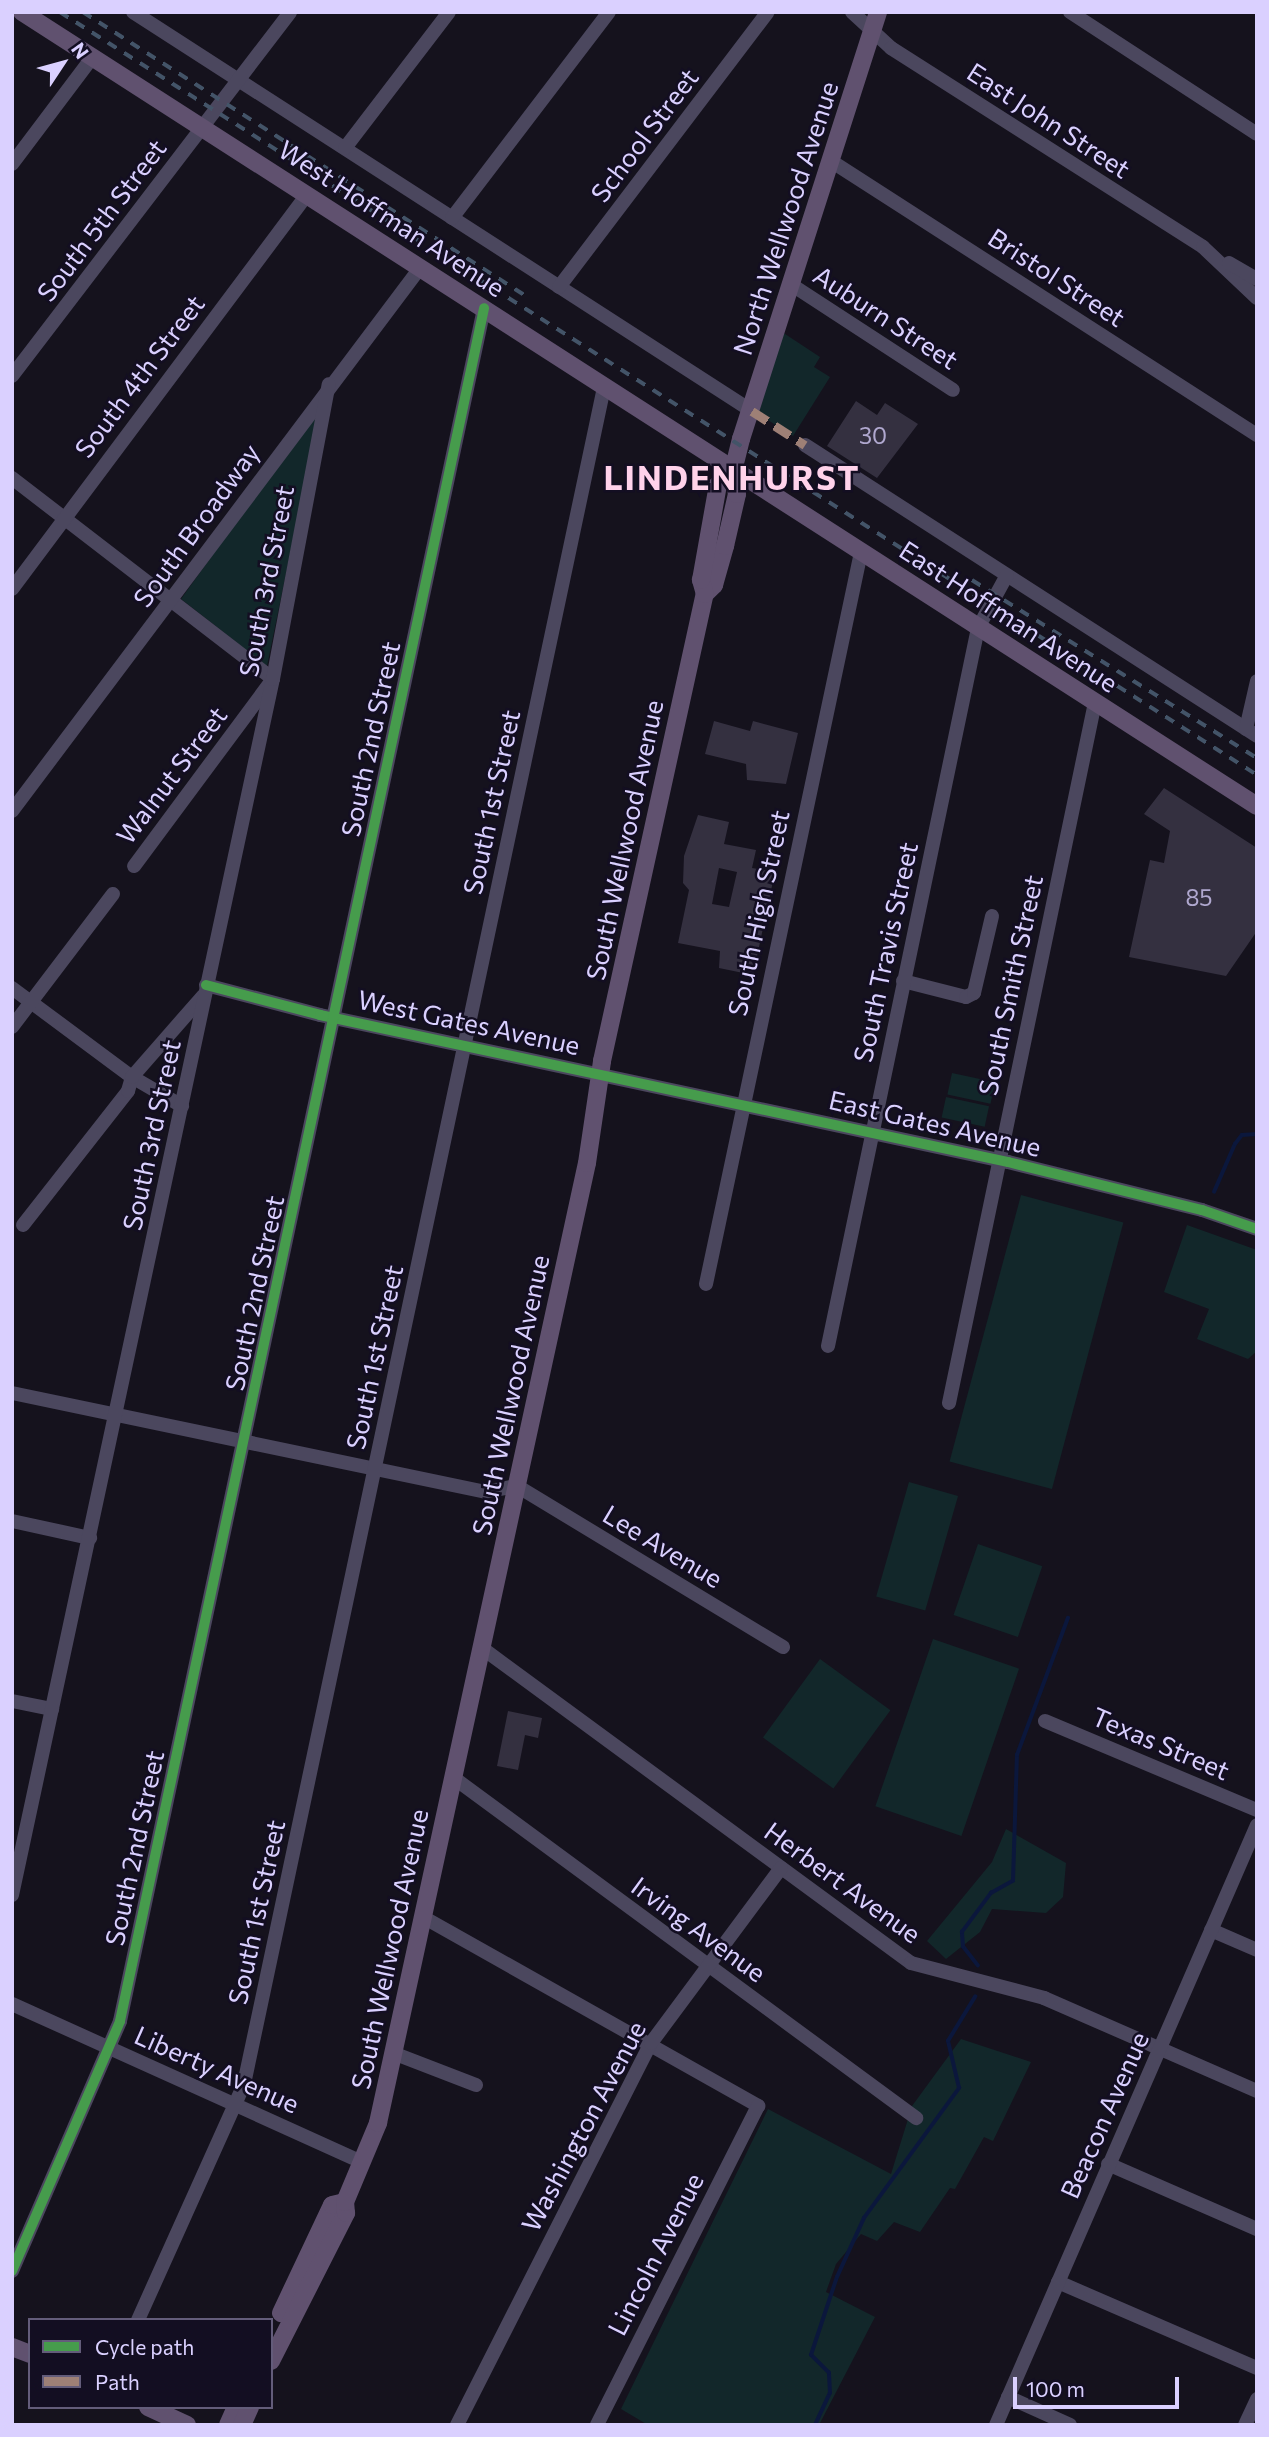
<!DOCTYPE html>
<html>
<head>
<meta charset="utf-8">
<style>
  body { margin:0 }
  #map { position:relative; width:1269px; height:2437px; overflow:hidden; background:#15121d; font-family:Commissioner,sans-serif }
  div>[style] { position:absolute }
  .green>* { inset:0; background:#12272a; transform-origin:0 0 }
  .stream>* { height:3.5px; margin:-1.75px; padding:0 1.75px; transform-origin:1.75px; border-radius:1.75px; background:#0b173c }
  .building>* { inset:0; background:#343040 }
  .minor>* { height:14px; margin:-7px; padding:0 7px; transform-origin:7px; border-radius:7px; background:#4b475e }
  .major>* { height:18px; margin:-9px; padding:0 9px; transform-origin:9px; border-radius:9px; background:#60516f }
  .rail>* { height:3.5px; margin-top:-1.75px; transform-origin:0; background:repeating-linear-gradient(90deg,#435468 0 10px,transparent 0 19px) }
  .quiet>* { height:9px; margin-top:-4.5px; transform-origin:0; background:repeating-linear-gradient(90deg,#9e8076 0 18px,transparent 0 27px) }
  .cycleway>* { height:10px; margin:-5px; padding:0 5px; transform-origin:5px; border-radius:5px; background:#469c4c }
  span { translate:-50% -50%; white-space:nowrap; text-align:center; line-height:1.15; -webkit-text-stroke:5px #130e22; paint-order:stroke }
  .number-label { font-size:23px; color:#b0a8cf }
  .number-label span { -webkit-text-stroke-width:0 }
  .street-label { font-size:26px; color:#dad0ff }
  .district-label { font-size:33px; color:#ffd2ea; font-weight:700; letter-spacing:2px }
  .frame { position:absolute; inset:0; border:14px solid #dad0ff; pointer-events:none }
  .legend { position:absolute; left:28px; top:2318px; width:245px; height:91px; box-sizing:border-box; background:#130e22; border:2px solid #635c7a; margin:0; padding:9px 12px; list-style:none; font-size:21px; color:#dad0ff }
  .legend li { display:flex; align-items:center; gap:14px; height:35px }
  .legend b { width:35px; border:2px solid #635c7a }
  .north { position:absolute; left:28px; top:28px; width:70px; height:70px; -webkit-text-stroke:5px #130e22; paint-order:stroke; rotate:54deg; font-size:19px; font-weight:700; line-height:28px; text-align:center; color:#dad0ff }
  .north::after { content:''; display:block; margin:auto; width:24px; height:32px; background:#dad0ff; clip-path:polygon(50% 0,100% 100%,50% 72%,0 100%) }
  .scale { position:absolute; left:1013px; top:2377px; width:166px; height:32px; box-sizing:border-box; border:4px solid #dad0ff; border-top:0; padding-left:9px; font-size:21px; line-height:24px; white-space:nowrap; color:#dad0ff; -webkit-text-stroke:5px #130e22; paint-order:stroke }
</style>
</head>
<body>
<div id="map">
  <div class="green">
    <div style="clip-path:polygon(779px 330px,820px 357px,814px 367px,830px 377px,793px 436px,754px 411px)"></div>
    <div style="clip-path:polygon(321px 403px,267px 666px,181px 599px)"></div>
    <div style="left:952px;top:1073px;width:44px;height:22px;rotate:12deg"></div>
    <div style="left:946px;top:1097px;width:44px;height:21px;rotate:12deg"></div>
    <div style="left:1021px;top:1195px;width:106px;height:276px;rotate:15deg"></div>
    <div style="clip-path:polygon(1187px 1225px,1257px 1250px,1257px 1351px,1248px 1359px,1197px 1339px,1209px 1309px,1164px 1292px)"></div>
    <div style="left:909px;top:1482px;width:51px;height:119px;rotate:16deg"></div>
    <div style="left:978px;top:1544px;width:68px;height:75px;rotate:19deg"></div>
    <div style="left:933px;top:1639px;width:91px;height:177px;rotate:19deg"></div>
    <div style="left:820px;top:1659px;width:87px;height:97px;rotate:36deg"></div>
    <div style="clip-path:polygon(1006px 1829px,1066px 1863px,1063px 1897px,1046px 1913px,992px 1909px,980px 1932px,946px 1959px,927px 1941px,992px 1862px)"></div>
    <div style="clip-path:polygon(961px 2039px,1031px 2062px,993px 2141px,984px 2137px,955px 2189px,950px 2188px,920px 2232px,894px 2222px,877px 2241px,861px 2234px,836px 2264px,826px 2292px,875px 2317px,819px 2425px,648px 2425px,621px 2409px,768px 2109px,891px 2174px,912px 2106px)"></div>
  </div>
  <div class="stream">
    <div style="left:1214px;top:1192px;width:52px;rotate:-66.4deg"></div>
    <div style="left:1235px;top:1144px;width:11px;rotate:-52deg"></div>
    <div style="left:1242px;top:1135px;width:15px;rotate:-4deg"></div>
    <div style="left:978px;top:1966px;width:24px;rotate:-128deg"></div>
    <div style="left:963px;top:1947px;width:15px;rotate:-94deg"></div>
    <div style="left:962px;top:1932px;width:49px;rotate:-53.4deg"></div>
    <div style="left:991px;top:1893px;width:25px;rotate:-29deg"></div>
    <div style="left:1013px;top:1881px;width:126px;rotate:-88.2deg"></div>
    <div style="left:1017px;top:1755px;width:146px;rotate:-69.6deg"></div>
    <div style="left:815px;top:2425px;width:35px;rotate:-65deg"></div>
    <div style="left:830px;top:2393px;width:20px;rotate:-93deg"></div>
    <div style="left:829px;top:2373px;width:25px;rotate:-135deg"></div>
    <div style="left:811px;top:2355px;width:82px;rotate:-71.6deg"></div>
    <div style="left:837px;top:2277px;width:65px;rotate:-65.4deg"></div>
    <div style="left:864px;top:2218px;width:161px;rotate:-53.8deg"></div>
    <div style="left:959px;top:2088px;width:48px;rotate:-103.2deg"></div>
    <div style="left:948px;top:2041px;width:52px;rotate:-58.5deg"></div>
  </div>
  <div class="building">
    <div style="clip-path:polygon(856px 401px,877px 415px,885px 403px,918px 424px,877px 478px,827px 446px)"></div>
    <div style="clip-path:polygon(714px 721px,750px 731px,753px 721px,798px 733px,786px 784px,747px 780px,746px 764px,705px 754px)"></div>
    <div style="clip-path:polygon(1164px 788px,1257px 848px,1257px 931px,1226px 976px,1129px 957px,1150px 860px,1164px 863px,1170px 831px,1144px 814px)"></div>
    <div style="clip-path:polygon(evenodd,698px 815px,729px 822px,724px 844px,756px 850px,752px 868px,775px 872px,753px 975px,719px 968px,720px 951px,678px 943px,689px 890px,683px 883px,684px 856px,698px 815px,719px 868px,737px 872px,729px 907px,712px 904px,719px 868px)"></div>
    <div style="clip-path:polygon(508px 1711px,542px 1718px,538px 1738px,525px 1735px,518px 1770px,497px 1766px)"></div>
  </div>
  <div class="minor">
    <div style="left:133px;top:12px;width:736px;rotate:32.81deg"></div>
    <div style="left:852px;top:12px;width:53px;rotate:42.7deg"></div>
    <div style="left:891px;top:48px;width:370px;rotate:32.5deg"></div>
    <div style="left:1203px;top:247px;width:74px;rotate:43.4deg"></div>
    <div style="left:1070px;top:12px;width:223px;rotate:33.1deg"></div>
    <div style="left:345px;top:148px;width:171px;rotate:-52.6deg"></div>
    <div style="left:831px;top:161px;width:507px;rotate:32.75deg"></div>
    <div style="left:12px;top:164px;width:133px;rotate:-53deg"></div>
    <div style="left:452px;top:218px;width:259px;rotate:-52.7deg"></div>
    <div style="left:1229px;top:263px;width:32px;rotate:30deg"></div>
    <div style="left:792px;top:285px;width:192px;rotate:33.1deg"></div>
    <div style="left:559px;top:287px;width:345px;rotate:-52.8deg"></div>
    <div style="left:12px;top:376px;width:458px;rotate:-52.6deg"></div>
    <div style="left:805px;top:445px;width:538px;rotate:32.77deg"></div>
    <div style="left:12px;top:478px;width:329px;rotate:37.6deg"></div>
    <div style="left:273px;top:679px;width:233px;rotate:126.6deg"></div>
    <div style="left:12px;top:589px;width:492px;rotate:-53.2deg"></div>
    <div style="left:1246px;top:729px;width:49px;rotate:-77.1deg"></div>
    <div style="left:12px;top:811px;width:679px;rotate:-53.08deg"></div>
    <div style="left:903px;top:981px;width:65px;rotate:14.3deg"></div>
    <div style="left:966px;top:997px;width:9px;rotate:-27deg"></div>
    <div style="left:974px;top:993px;width:79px;rotate:-76.8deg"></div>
    <div style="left:206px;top:985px;width:118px;rotate:14.7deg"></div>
    <div style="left:320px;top:1015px;width:704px;rotate:12.06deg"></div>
    <div style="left:1008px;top:1162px;width:200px;rotate:13.9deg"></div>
    <div style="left:1202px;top:1210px;width:58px;rotate:19.1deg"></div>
    <div style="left:12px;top:988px;width:149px;rotate:36.6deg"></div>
    <div style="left:132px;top:1077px;width:58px;rotate:30.1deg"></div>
    <div style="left:12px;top:1027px;width:167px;rotate:-52.8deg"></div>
    <div style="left:23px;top:1225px;width:170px;rotate:-51.9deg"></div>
    <div style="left:128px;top:1091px;width:15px;rotate:-74deg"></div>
    <div style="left:132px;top:1077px;width:108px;rotate:-48.8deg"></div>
    <div style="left:706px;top:1284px;width:748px;rotate:-78.04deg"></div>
    <div style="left:828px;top:1346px;width:734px;rotate:-78.2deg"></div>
    <div style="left:978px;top:628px;width:60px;rotate:-61.3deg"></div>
    <div style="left:12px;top:1393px;width:483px;rotate:11.8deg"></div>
    <div style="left:485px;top:1492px;width:33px;rotate:-11deg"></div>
    <div style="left:517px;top:1486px;width:311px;rotate:31.2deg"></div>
    <div style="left:949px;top:1403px;width:716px;rotate:-78.23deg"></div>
    <div style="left:12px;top:1521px;width:80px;rotate:12.3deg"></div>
    <div style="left:482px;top:1648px;width:532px;rotate:36.29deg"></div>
    <div style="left:911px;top:1963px;width:138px;rotate:14.7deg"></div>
    <div style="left:1044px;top:1998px;width:232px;rotate:23.6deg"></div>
    <div style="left:12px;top:1701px;width:41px;rotate:11.3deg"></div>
    <div style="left:1045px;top:1721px;width:230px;rotate:22.8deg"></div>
    <div style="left:454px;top:1778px;width:574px;rotate:36.35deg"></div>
    <div style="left:12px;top:1895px;width:1244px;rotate:-77.89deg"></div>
    <div style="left:273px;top:679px;width:300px;rotate:-79.3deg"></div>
    <div style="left:423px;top:1917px;width:385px;rotate:29.4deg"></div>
    <div style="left:758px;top:2106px;width:357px;rotate:116.8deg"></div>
    <div style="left:1211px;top:1930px;width:50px;rotate:23.5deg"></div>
    <div style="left:12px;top:2004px;width:384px;rotate:24.3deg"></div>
    <div style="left:393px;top:2053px;width:89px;rotate:21.1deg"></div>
    <div style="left:1108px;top:2164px;width:163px;rotate:23.6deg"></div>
    <div style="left:12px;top:2271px;width:272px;rotate:-66.6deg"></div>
    <div style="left:120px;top:2021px;width:1751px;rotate:-78deg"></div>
    <div style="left:1058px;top:2282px;width:217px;rotate:23.4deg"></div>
    <div style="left:138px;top:2320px;width:259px;rotate:-65.8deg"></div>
    <div style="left:244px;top:2084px;width:1735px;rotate:-78.02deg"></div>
    <div style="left:1008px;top:2397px;width:68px;rotate:24.3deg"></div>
    <div style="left:457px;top:2425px;width:428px;rotate:-63.1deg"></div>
    <div style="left:651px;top:2043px;width:218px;rotate:-53.4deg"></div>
    <div style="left:996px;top:2425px;width:654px;rotate:-66.49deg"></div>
    <div style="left:1245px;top:2425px;width:29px;rotate:-65deg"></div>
  </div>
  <div class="major">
    <div style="left:22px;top:12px;width:1468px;rotate:32.74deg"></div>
    <div style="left:705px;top:594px;width:13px;rotate:-45deg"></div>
    <div style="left:714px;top:585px;width:41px;rotate:-74.2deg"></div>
    <div style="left:725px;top:546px;width:53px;rotate:-77deg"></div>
    <div style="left:737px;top:494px;width:23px;rotate:-100deg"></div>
    <div style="left:733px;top:471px;width:33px;rotate:-76deg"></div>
    <div style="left:741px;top:439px;width:448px;rotate:-72.2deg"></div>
    <div style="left:281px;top:2313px;width:119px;rotate:-64.7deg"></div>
    <div style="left:332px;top:2205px;width:13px;rotate:-13deg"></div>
    <div style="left:12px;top:2347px;width:19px;rotate:21deg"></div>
    <div style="left:271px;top:2361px;width:166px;rotate:-63.1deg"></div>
    <div style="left:346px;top:2213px;width:11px;rotate:-95deg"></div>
    <div style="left:345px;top:2202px;width:86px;rotate:-67.3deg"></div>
    <div style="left:378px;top:2123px;width:982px;rotate:-77.72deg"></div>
    <div style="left:587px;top:1163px;width:103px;rotate:-81.6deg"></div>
    <div style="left:602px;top:1061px;width:478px;rotate:-77.6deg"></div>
    <div style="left:705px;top:594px;width:15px;rotate:-106deg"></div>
    <div style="left:701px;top:580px;width:97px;rotate:-79.9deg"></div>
    <div style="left:718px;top:485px;width:21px;rotate:-43deg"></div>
    <div style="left:148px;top:2407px;width:43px;rotate:24.8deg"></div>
    <div style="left:228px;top:2425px;width:20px;rotate:-66deg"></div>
    <div style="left:242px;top:2425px;width:20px;rotate:-66deg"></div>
  </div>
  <div class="rail">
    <div style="left:60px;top:12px;width:1419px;rotate:32.51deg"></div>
    <div style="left:83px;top:12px;width:530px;rotate:32.67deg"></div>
    <div style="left:972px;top:580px;width:336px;rotate:32deg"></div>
  </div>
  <div class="quiet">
    <div style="left:752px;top:411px;width:63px;rotate:32.7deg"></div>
  </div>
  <div class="cycleway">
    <div style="left:206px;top:985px;width:118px;rotate:14.7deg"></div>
    <div style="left:320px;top:1015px;width:704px;rotate:12.06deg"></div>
    <div style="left:1008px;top:1162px;width:200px;rotate:13.9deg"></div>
    <div style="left:1202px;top:1210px;width:58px;rotate:19.1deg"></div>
    <div style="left:12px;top:2271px;width:272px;rotate:-66.6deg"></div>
    <div style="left:120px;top:2021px;width:1751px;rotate:-78deg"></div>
  </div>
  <div class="number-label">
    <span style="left:873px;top:435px">30</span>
    <span style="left:1199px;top:897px">85</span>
  </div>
  <div class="street-label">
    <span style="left:1049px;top:120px;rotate:33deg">East John Street</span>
    <span style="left:644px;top:135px;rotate:-53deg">School Street</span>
    <span style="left:392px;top:218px;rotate:33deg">West Hoffman Avenue</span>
    <span style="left:785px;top:218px;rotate:-72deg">North Wellwood Avenue</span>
    <span style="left:101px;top:220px;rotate:-53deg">South 5th Street</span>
    <span style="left:1057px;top:277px;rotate:33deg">Bristol Street</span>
    <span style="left:886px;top:317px;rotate:33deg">Auburn Street</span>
    <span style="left:139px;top:376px;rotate:-53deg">South 4th Street</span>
    <span style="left:196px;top:525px;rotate:-54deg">South Broadway</span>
    <span style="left:266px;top:581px;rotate:-79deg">South 3rd Street</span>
    <span style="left:1009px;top:616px;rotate:33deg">East Hoffman Avenue</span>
    <span style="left:370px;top:739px;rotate:-78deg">South 2nd Street</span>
    <span style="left:171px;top:775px;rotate:-53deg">Walnut Street</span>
    <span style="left:491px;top:802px;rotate:-78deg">South 1st Street</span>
    <span style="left:624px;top:840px;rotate:-78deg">South Wellwood Avenue</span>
    <span style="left:758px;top:913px;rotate:-78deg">South High Street</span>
    <span style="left:885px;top:952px;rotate:-78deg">South Travis Street</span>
    <span style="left:1010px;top:985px;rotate:-78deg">South Smith Street</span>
    <span style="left:469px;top:1022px;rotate:12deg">West Gates Avenue</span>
    <span style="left:935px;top:1123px;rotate:13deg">East Gates Avenue</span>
    <span style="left:151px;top:1135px;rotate:-78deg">South 3rd Street</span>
    <span style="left:254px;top:1293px;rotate:-78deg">South 2nd Street</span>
    <span style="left:374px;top:1357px;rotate:-78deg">South 1st Street</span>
    <span style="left:510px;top:1395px;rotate:-78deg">South Wellwood Avenue</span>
    <span style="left:663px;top:1546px;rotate:31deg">Lee Avenue</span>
    <span style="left:1161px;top:1743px;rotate:23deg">Texas Street</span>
    <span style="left:134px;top:1848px;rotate:-78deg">South 2nd Street</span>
    <span style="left:843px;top:1882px;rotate:36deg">Herbert Avenue</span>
    <span style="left:256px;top:1912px;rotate:-78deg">South 1st Street</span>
    <span style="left:699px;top:1929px;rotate:36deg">Irving Avenue</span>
    <span style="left:389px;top:1949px;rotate:-78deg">South Wellwood Avenue</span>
    <span style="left:217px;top:2069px;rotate:24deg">Liberty Avenue</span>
    <span style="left:1104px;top:2115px;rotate:-66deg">Beacon Avenue</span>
    <span style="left:583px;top:2126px;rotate:-62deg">Washington Avenue</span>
    <span style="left:655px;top:2254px;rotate:-63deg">Lincoln Avenue</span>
  </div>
  <div class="district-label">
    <span style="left:732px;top:477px">LINDENHURST</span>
  </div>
  <div class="frame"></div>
  <ul class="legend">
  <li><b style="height:9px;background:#469c4c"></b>Cycle path</li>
  <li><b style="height:9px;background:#9e8076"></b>Path</li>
  </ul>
  <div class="north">N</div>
  <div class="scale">100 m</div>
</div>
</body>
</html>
